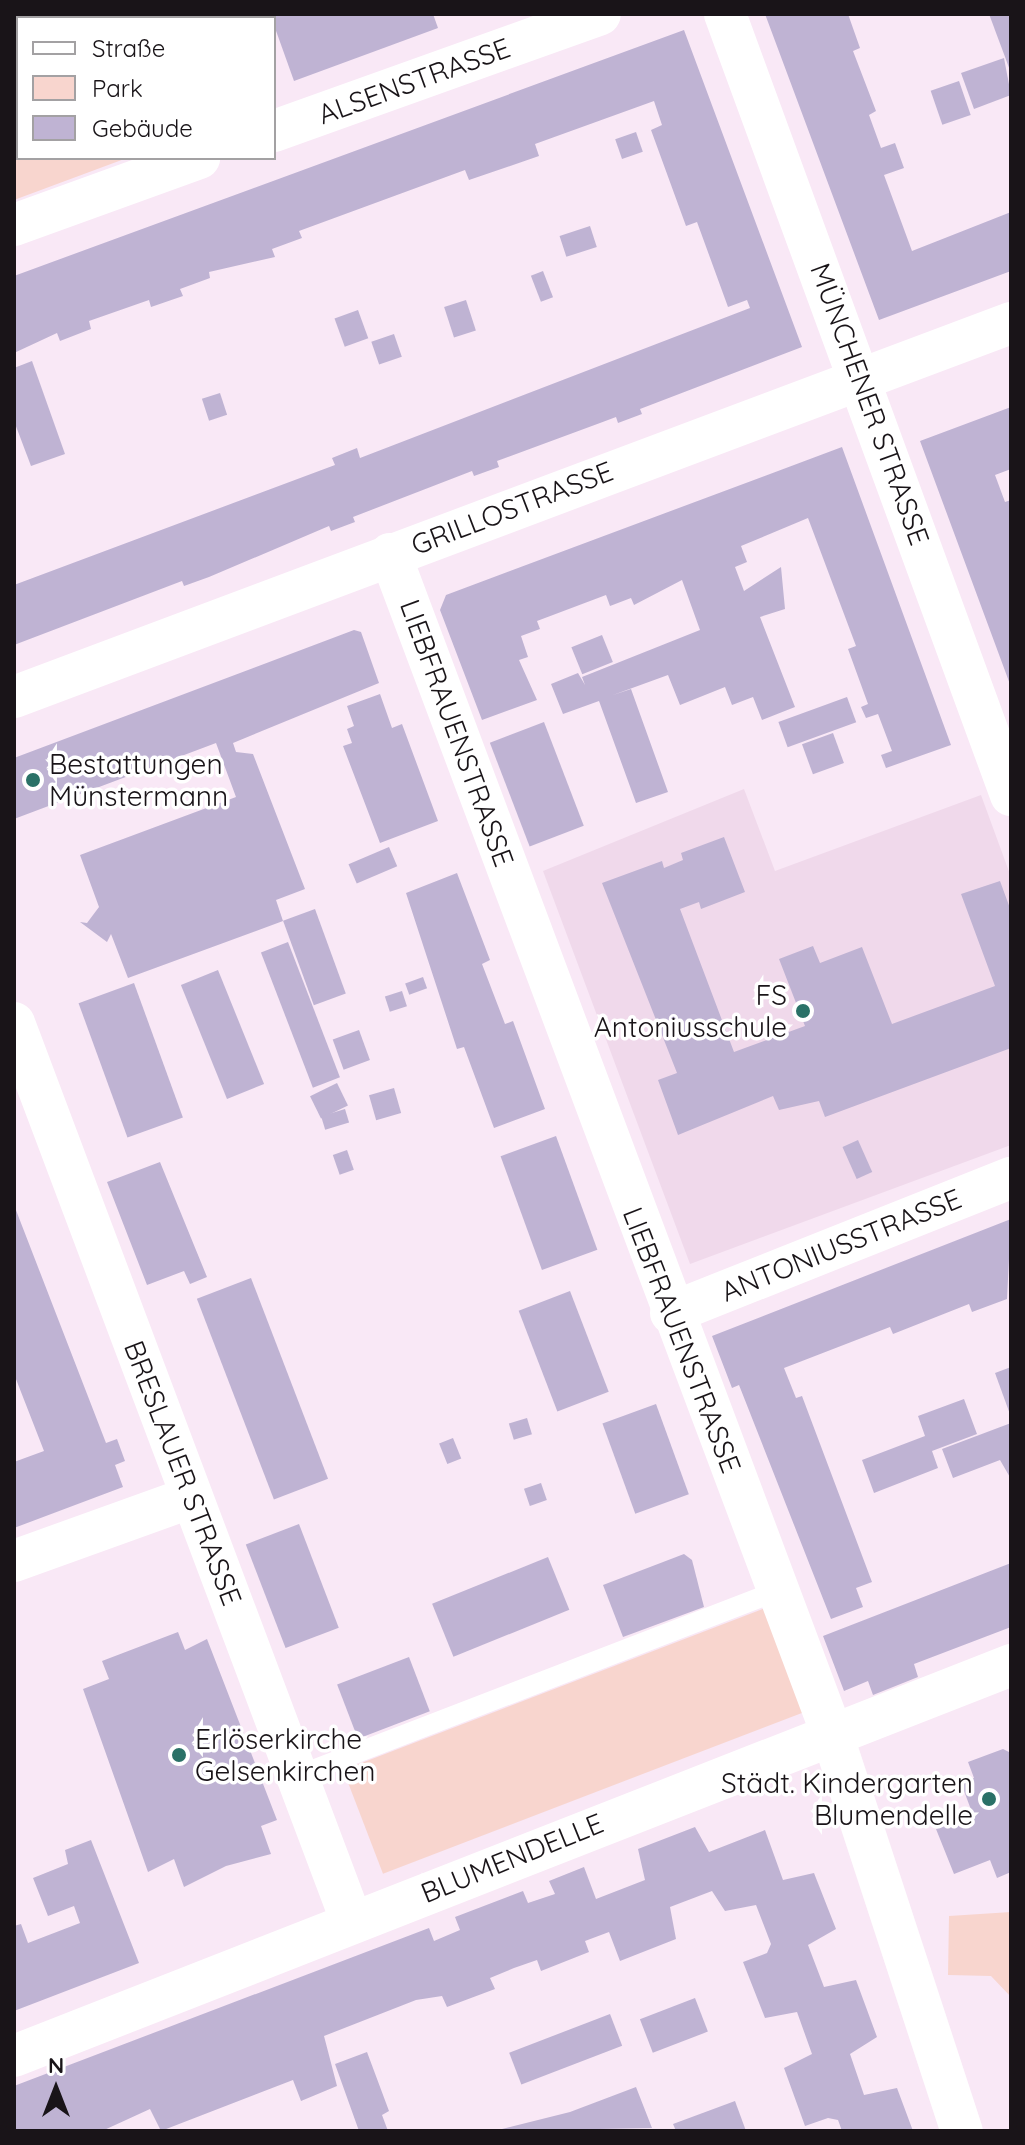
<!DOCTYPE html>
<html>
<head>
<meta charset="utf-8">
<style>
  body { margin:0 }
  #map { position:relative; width:1025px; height:2145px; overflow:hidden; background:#f9e8f6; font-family:Quicksand,sans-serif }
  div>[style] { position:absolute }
  .built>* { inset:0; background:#f0d9eb }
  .green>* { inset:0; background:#f8d5ce; transform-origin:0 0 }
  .building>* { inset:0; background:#bfb3d3; transform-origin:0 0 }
  .service>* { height:20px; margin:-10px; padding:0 10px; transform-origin:10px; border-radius:10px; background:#fff }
  .minor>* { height:42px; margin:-21px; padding:0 21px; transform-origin:21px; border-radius:21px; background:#fff }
  .dots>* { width:22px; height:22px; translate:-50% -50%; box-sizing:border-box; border:4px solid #fff; border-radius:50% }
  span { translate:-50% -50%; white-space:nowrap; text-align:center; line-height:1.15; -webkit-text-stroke:7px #fff; paint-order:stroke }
  .street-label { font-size:28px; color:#191418 }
  .poi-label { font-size:28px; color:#191418 }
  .left { translate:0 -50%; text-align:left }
  .right { translate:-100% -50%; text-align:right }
  .frame { position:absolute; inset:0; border:16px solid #191418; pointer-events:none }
  .legend { position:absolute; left:16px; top:16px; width:260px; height:144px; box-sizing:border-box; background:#fff; border:2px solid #a3a1a3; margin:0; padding:10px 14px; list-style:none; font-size:24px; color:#191418 }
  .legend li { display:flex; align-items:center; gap:16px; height:40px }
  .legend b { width:40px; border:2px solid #a3a1a3 }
  .north { position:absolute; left:16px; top:2049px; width:80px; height:80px; -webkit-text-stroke:6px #fff; paint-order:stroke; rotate:0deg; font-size:22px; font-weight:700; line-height:32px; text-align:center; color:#191418 }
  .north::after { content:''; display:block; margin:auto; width:28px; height:36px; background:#191418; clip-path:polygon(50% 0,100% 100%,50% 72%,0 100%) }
</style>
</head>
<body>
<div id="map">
  <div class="built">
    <div style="clip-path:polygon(744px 789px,775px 871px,981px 795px,1011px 877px,1011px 1145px,690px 1264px,543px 871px)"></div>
  </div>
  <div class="green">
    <div style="clip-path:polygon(14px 14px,184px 18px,18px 18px,18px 158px,127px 158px,14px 200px)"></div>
    <div style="left:768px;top:1607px;width:111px;height:455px;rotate:69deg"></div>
    <div style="clip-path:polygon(1011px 1912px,1011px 1997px,991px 1976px,948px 1975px,949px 1916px)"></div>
  </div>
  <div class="building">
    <div style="clip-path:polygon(270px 14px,433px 14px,438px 28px,294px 81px)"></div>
    <div style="clip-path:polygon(765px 14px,848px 14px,860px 48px,853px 51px,876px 111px,869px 115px,881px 148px,895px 143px,904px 168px,884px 175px,912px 251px,1011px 212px,1011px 271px,879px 320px)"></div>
    <div style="clip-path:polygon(989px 14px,1011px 14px,1011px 73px)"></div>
    <div style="clip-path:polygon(684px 30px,802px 347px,640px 409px,642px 414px,618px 423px,616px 417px,600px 423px,497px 461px,499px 467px,474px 476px,472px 471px,353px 517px,355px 522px,331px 531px,329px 526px,209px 577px,184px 586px,182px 581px,14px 645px,14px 585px,335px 465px,332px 458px,357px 448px,360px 458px,750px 308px,747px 300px,728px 307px,697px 222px,686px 226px,651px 130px,662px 125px,654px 101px,535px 144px,539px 156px,469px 180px,465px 170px,299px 231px,302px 238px,272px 249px,275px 257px,209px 272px,210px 278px,180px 289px,183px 296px,151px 307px,149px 300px,89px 321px,91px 329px,60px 341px,57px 333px,14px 353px,14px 276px)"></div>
    <div style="clip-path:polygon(1004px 58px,1011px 95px,974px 109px,961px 73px)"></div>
    <div style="left:959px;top:81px;width:36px;height:30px;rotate:71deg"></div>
    <div style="left:636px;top:132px;width:21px;height:22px;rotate:71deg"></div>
    <div style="left:590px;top:226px;width:22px;height:32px;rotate:72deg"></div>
    <div style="left:543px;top:271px;width:28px;height:13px;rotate:69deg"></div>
    <div style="left:466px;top:300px;width:32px;height:23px;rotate:72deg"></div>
    <div style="left:358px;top:310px;width:30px;height:25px;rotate:70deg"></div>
    <div style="left:394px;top:334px;width:24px;height:24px;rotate:71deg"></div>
    <div style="clip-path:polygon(32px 361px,65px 454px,31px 466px,14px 421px,14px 368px)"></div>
    <div style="left:220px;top:393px;width:23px;height:19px;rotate:72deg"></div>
    <div style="clip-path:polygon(1011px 407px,1011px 469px,995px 475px,1005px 502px,1011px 500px,1011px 687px,920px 441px)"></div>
    <div style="clip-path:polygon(842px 447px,951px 745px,886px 768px,881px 755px,892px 751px,878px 714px,866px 718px,861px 707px,868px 704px,848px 649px,856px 646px,808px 518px,741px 546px,747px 562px,735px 567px,744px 591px,781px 567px,785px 609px,760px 617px,795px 707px,762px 720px,753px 697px,732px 705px,725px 687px,680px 705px,668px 675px,613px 695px,631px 689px,668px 792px,636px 803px,599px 701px,563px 714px,551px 684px,578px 673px,585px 685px,582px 677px,700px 630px,682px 580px,634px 605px,631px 598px,610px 606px,606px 595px,537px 621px,540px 629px,521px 636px,528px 657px,519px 660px,537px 700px,482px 720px,440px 610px,446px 595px)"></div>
    <div style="clip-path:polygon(354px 630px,361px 632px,379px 683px,233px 743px,236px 752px,253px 754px,305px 889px,276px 900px,283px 921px,128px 978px,111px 934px,107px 942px,80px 922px,87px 923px,99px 907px,80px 855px,236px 797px,216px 743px,14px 819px,14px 758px)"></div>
    <div style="left:602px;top:635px;width:29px;height:33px;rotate:68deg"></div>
    <div style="clip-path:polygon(380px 694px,392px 728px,402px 724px,438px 821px,380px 843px,343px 746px,352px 743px,347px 729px,354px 726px,347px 706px)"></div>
    <div style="left:847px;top:697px;width:27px;height:73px;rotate:70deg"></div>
    <div style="left:544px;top:722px;width:111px;height:58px;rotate:69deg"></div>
    <div style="left:833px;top:733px;width:32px;height:33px;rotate:70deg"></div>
    <div style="clip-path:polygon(724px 837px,745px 892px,701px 909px,699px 902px,680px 909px,734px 1052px,805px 1026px,779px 959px,813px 946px,820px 963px,862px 947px,892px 1024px,995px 986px,961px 894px,1000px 881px,1011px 911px,1011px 1048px,825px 1117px,819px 1101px,779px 1110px,773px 1096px,678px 1135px,658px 1080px,677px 1073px,602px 883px,662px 861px,664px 868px,683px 860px,681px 853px)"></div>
    <div style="left:389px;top:847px;width:21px;height:44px;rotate:67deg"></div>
    <div style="clip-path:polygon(457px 873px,490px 960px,482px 964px,505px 1024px,513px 1021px,545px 1109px,494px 1128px,464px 1047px,457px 1049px,406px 893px)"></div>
    <div style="left:315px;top:909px;width:90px;height:34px;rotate:70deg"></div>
    <div style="left:288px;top:942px;width:145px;height:29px;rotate:69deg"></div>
    <div style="left:218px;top:970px;width:123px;height:40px;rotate:68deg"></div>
    <div style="left:423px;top:977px;width:12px;height:19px;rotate:70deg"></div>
    <div style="left:134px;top:983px;width:143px;height:59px;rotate:70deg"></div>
    <div style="left:402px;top:991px;width:16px;height:18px;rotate:72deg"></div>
    <div style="left:359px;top:1030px;width:32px;height:28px;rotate:70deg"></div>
    <div style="left:337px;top:1083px;width:25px;height:30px;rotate:64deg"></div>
    <div style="left:394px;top:1088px;width:26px;height:26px;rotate:74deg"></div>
    <div style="left:345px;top:1109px;width:14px;height:25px;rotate:73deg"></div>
    <div style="left:556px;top:1136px;width:121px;height:59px;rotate:70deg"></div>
    <div style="left:858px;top:1140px;width:35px;height:17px;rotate:66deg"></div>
    <div style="left:347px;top:1150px;width:21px;height:15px;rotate:71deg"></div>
    <div style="clip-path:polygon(160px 1162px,207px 1277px,190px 1284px,184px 1271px,147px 1285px,107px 1182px)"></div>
    <div style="clip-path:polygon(14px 1205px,106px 1443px,117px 1439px,125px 1461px,115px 1465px,123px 1487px,14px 1528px,14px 1462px,44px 1451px,14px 1374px)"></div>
    <div style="clip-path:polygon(1011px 1219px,1007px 1299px,972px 1312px,969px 1304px,893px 1334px,890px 1327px,784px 1368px,796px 1398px,802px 1396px,872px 1582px,856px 1588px,863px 1607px,831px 1619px,739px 1385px,732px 1388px,712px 1336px)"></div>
    <div style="left:251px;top:1278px;width:215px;height:58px;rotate:69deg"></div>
    <div style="left:570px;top:1291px;width:108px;height:55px;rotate:69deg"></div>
    <div style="clip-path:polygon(1011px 1367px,1011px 1417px,995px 1373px)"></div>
    <div style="clip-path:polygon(964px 1399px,977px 1434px,932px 1451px,938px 1468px,874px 1493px,862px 1460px,925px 1436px,918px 1416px)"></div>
    <div style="left:656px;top:1404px;width:96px;height:57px;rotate:70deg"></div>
    <div style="left:527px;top:1418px;width:17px;height:19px;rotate:73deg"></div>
    <div style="clip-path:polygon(1011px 1423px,1011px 1479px,1000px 1460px,953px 1478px,942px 1449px)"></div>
    <div style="left:453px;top:1438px;width:22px;height:15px;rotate:68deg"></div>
    <div style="left:541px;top:1483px;width:18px;height:18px;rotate:71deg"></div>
    <div style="left:299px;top:1524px;width:111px;height:57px;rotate:69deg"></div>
    <div style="clip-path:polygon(684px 1554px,692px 1560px,704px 1607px,623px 1637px,603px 1585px)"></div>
    <div style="left:548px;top:1557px;width:57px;height:125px;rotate:68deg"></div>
    <div style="clip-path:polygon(1011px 1563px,1011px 1627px,914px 1664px,918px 1677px,873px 1695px,868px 1681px,844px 1691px,823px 1636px)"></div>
    <div style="clip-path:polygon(178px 1632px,185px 1650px,207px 1639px,277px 1820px,261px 1826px,271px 1854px,226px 1866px,184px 1887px,174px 1859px,148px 1872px,83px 1689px,109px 1679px,102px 1661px)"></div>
    <div style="left:409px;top:1657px;width:58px;height:77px;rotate:69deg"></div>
    <div style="clip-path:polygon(1003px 1749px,1011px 1753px,1011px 1872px,997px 1878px,990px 1860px,954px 1874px,936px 1829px,973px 1815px,961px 1783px,974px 1778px,968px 1762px)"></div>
    <div style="clip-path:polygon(695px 1827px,709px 1852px,765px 1830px,783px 1880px,814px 1873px,836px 1929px,808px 1945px,824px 1987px,856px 1980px,877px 2037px,850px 2054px,864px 2095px,897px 2088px,913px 2131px,842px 2131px,838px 2120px,828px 2118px,805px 2126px,784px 2068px,812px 2054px,797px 2012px,765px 2018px,743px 1962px,767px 1953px,771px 1944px,756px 1905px,725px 1911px,712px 1891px,670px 1907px,676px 1939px,620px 1961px,609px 1932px,585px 1941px,589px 1952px,541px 1971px,537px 1960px,514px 1968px,490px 1978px,495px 1989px,447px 2007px,442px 1996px,416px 2000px,324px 2036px,337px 2086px,301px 2101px,293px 2080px,161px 2131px,150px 2109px,102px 2131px,14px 2131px,14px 2086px,429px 1928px,434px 1941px,460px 1930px,455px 1917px,523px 1891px,528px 1903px,555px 1894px,549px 1881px,584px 1867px,596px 1899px,645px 1880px,638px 1849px)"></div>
    <div style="clip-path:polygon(91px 1840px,139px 1963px,14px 2011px,14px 1926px,21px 1924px,28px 1943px,80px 1923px,74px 1906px,48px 1916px,33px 1878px,68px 1864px,65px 1850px)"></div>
    <div style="left:695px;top:1998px;width:36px;height:59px;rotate:69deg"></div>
    <div style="left:610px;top:2014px;width:34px;height:108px;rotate:69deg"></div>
    <div style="clip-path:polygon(367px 2052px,389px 2111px,382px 2115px,388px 2131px,359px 2131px,335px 2064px)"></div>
    <div style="clip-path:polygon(636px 2087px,652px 2128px,494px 2131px,570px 2112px)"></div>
    <div style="clip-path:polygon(735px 2101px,746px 2131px,676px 2131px,673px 2124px)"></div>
  </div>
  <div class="service">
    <div style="left:297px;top:1776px;width:514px;rotate:-21.08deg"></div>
  </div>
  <div class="minor">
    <div style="left:207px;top:14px;width:4px;rotate:76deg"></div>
    <div style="left:725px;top:14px;width:832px;rotate:69.89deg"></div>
    <div style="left:274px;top:131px;width:346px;rotate:-19.7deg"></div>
    <div style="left:14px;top:225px;width:197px;rotate:-19.9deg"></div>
    <div style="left:390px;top:554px;width:1257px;rotate:69.46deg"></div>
    <div style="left:831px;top:1731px;width:421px;rotate:71.9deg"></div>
    <div style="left:14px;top:697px;width:1065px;rotate:-20.56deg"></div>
    <div style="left:14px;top:1023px;width:960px;rotate:69.4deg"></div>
    <div style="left:671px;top:1313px;width:366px;rotate:-21.7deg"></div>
    <div style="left:14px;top:1561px;width:189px;rotate:-19.8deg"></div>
    <div style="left:14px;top:2056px;width:1071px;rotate:-21.41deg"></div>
  </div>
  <div class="dots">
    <div style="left:33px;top:780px;background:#2a7167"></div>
    <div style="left:803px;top:1011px;background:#2a7167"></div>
    <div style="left:179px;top:1755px;background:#2a7167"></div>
    <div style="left:989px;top:1799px;background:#2a7167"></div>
  </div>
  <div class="street-label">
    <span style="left:414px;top:81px;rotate:-20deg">ALSENSTRASSE</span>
    <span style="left:870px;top:404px;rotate:70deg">MÜNCHENER STRASSE</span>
    <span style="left:512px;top:508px;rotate:-21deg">GRILLOSTRASSE</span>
    <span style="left:457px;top:733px;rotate:70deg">LIEBFRAUENSTRASSE</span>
    <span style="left:841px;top:1245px;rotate:-22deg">ANTONIUSSTRASSE</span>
    <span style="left:682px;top:1340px;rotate:69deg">LIEBFRAUENSTRASSE</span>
    <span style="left:183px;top:1473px;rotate:69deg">BRESLAUER STRASSE</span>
    <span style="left:512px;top:1858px;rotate:-22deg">BLUMENDELLE</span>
  </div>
  <div class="poi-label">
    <span class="left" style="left:49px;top:780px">Bestattungen<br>Münstermann</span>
    <span class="right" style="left:787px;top:1011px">FS<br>Antoniusschule</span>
    <span class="left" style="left:195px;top:1755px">Erlöserkirche<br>Gelsenkirchen</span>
    <span class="right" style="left:973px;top:1799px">Städt. Kindergarten<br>Blumendelle</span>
  </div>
  <div class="frame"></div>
  <ul class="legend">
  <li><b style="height:10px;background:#fff"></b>Straße</li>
  <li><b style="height:22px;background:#f8d5ce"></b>Park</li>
  <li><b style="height:22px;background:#bfb3d3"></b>Gebäude</li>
  </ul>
  <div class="north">N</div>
</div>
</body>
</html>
